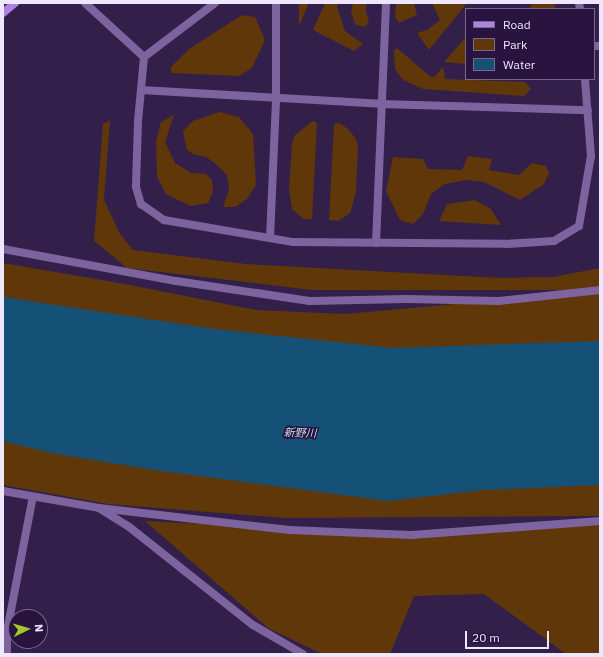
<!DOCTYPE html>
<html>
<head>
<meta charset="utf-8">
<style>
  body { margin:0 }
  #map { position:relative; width:603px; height:657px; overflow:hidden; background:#321f4a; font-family:"IBM Plex Sans","Noto Sans JP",sans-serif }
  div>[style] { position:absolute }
  .green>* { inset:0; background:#603709 }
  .water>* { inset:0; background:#155077 }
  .service>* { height:8px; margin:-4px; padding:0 4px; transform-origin:4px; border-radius:4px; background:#7d649f }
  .minor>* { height:8px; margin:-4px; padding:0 4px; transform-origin:4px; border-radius:4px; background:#7d649f }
  .secondary>* { height:8px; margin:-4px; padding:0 4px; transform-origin:4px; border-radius:4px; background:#ac83e2 }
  span { translate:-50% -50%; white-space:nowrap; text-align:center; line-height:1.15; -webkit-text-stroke:3px #28143f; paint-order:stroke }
  .water-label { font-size:11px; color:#c2d9eb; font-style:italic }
  .frame { position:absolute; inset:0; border:4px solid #efe7fe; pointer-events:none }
  .legend { position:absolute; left:465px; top:8px; width:130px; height:72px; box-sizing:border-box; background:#28143f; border:1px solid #78688b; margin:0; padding:5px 7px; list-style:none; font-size:12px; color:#efe7fe }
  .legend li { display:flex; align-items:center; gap:8px; height:20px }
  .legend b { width:20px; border:1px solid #78688b }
  .north { position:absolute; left:8px; top:609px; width:40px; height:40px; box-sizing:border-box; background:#28143f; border:1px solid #78688b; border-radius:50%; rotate:85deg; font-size:11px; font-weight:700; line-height:16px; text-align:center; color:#efe7fe }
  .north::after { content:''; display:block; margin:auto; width:14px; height:18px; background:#a3c926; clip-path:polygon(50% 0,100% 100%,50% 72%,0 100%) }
  .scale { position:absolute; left:465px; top:631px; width:84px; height:18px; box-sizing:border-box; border:2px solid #efe7fe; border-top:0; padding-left:5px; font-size:12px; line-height:14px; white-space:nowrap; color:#efe7fe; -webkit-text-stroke:3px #28143f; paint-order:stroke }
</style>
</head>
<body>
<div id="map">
  <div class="green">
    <div style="clip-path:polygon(299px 3px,309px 3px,299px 26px)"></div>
    <div style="clip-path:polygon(325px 3px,339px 3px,337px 7px,345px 31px,363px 44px,354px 51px,313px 30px)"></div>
    <div style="clip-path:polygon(353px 3px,366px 3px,366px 12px,369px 22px,365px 27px,356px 25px,354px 21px,351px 12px)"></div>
    <div style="clip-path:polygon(396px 3px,414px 3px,417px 15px,399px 23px,395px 17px)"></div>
    <div style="clip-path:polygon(432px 3px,467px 3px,429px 50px,417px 33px,427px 30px,440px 20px)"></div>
    <div style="clip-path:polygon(533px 3px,554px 3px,556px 9px,529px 9px)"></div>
    <div style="clip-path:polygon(242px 15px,255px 17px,265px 40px,252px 68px,239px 76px,171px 73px,171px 67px,189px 49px)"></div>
    <div style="clip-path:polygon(466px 37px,466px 64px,444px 62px)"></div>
    <div style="clip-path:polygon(397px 48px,431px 77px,435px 76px,443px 67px,445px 79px,525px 82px,531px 89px,524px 96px,423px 89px,403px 80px,395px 69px,394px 50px)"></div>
    <div style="clip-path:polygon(219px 112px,239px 117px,253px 134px,256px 185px,247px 199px,235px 207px,223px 207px,229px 190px,227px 175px,216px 164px,206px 157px,193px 154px,187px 150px,183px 131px,193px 121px)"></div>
    <div style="clip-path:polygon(174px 115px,165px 142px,175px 163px,191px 173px,206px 174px,212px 180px,213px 192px,208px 203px,191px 206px,178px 200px,166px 194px,157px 177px,156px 142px,161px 122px)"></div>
    <div style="clip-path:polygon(110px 120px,104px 200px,120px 234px,133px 250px,246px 264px,501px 278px,553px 277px,600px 268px,600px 286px,566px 290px,312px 290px,127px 268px,94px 241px,103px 124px)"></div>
    <div style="clip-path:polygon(313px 121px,317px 123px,312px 219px,304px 219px,292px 209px,289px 189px,292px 144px,295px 135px)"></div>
    <div style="clip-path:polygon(339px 123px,348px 129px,356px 139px,358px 147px,356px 192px,350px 213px,338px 221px,329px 220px,334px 124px)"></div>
    <div style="clip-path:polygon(468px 156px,492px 159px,489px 170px,519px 175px,532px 163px,546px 166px,549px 173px,544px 184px,520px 200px,484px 182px,466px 180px,445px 184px,431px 194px,423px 214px,413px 224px,400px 220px,386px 191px,393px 157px,423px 159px,428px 169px,462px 170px)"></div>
    <div style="clip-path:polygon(475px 200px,491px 209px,501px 225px,439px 221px,447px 204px)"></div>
    <div style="clip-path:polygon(3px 263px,125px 284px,256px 310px,345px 314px,600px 291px,600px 516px,285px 518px,108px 504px,3px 485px)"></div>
    <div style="clip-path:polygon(145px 521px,391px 534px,600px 521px,600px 654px,566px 654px,484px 594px,414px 596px,390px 654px,322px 654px,268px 628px)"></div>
  </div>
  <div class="water">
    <div style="clip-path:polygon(3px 297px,214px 329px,393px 348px,600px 341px,600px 485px,484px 490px,388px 501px,154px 470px,51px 453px,3px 441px)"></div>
  </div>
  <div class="service">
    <div style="left:85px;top:3px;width:80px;rotate:42.5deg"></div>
    <div style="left:215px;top:3px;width:89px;rotate:142.7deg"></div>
    <div style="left:144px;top:57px;width:65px;rotate:95.3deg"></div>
    <div style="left:138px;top:122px;width:65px;rotate:91.8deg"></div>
    <div style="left:136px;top:187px;width:18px;rotate:74deg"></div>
    <div style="left:141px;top:204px;width:28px;rotate:35deg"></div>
    <div style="left:164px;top:220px;width:131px;rotate:9.7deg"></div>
    <div style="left:293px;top:242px;width:213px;rotate:0.5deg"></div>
    <div style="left:506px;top:244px;width:48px;rotate:-3.6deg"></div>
    <div style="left:554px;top:241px;width:29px;rotate:-31deg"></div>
    <div style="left:579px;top:226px;width:71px;rotate:-80.3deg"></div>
    <div style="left:591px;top:156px;width:77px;rotate:-94.5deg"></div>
    <div style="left:579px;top:3px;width:6px;rotate:81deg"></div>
    <div style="left:594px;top:46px;width:6px"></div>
    <div style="left:141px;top:90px;width:240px;rotate:3.3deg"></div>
    <div style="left:381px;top:104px;width:207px;rotate:1.7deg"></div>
    <div style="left:270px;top:238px;width:140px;rotate:-87.5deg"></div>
    <div style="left:276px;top:98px;width:95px;rotate:-90deg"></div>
    <div style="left:376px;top:243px;width:240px;rotate:-87.6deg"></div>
    <div style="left:7px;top:654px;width:23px;rotate:-90deg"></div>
    <div style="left:7px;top:631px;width:137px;rotate:-79.1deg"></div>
  </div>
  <div class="minor">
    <div style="left:3px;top:249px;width:176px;rotate:10.5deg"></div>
    <div style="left:176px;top:281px;width:135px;rotate:8.5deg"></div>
    <div style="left:310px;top:301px;width:97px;rotate:-1.2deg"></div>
    <div style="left:407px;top:299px;width:92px;rotate:1.2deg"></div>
    <div style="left:499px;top:301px;width:102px;rotate:-6.2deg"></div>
    <div style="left:3px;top:491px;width:97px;rotate:10deg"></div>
    <div style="left:99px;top:508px;width:34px;rotate:32deg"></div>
    <div style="left:128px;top:526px;width:159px;rotate:38.4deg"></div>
    <div style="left:253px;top:625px;width:58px;rotate:30.1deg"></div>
    <div style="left:99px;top:508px;width:192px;rotate:6.6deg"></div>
    <div style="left:290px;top:530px;width:121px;rotate:2.4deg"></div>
    <div style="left:411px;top:535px;width:190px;rotate:-4.2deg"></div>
  </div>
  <div class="secondary">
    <div style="left:3px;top:13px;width:16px;rotate:-40deg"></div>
  </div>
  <div class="water-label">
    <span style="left:300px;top:433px;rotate:2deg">新野川</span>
  </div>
  <div class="frame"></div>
  <ul class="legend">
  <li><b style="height:5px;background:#ac83e2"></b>Road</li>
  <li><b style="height:11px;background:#603709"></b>Park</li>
  <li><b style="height:11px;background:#155077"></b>Water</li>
  </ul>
  <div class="north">N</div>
  <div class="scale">20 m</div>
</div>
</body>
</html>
